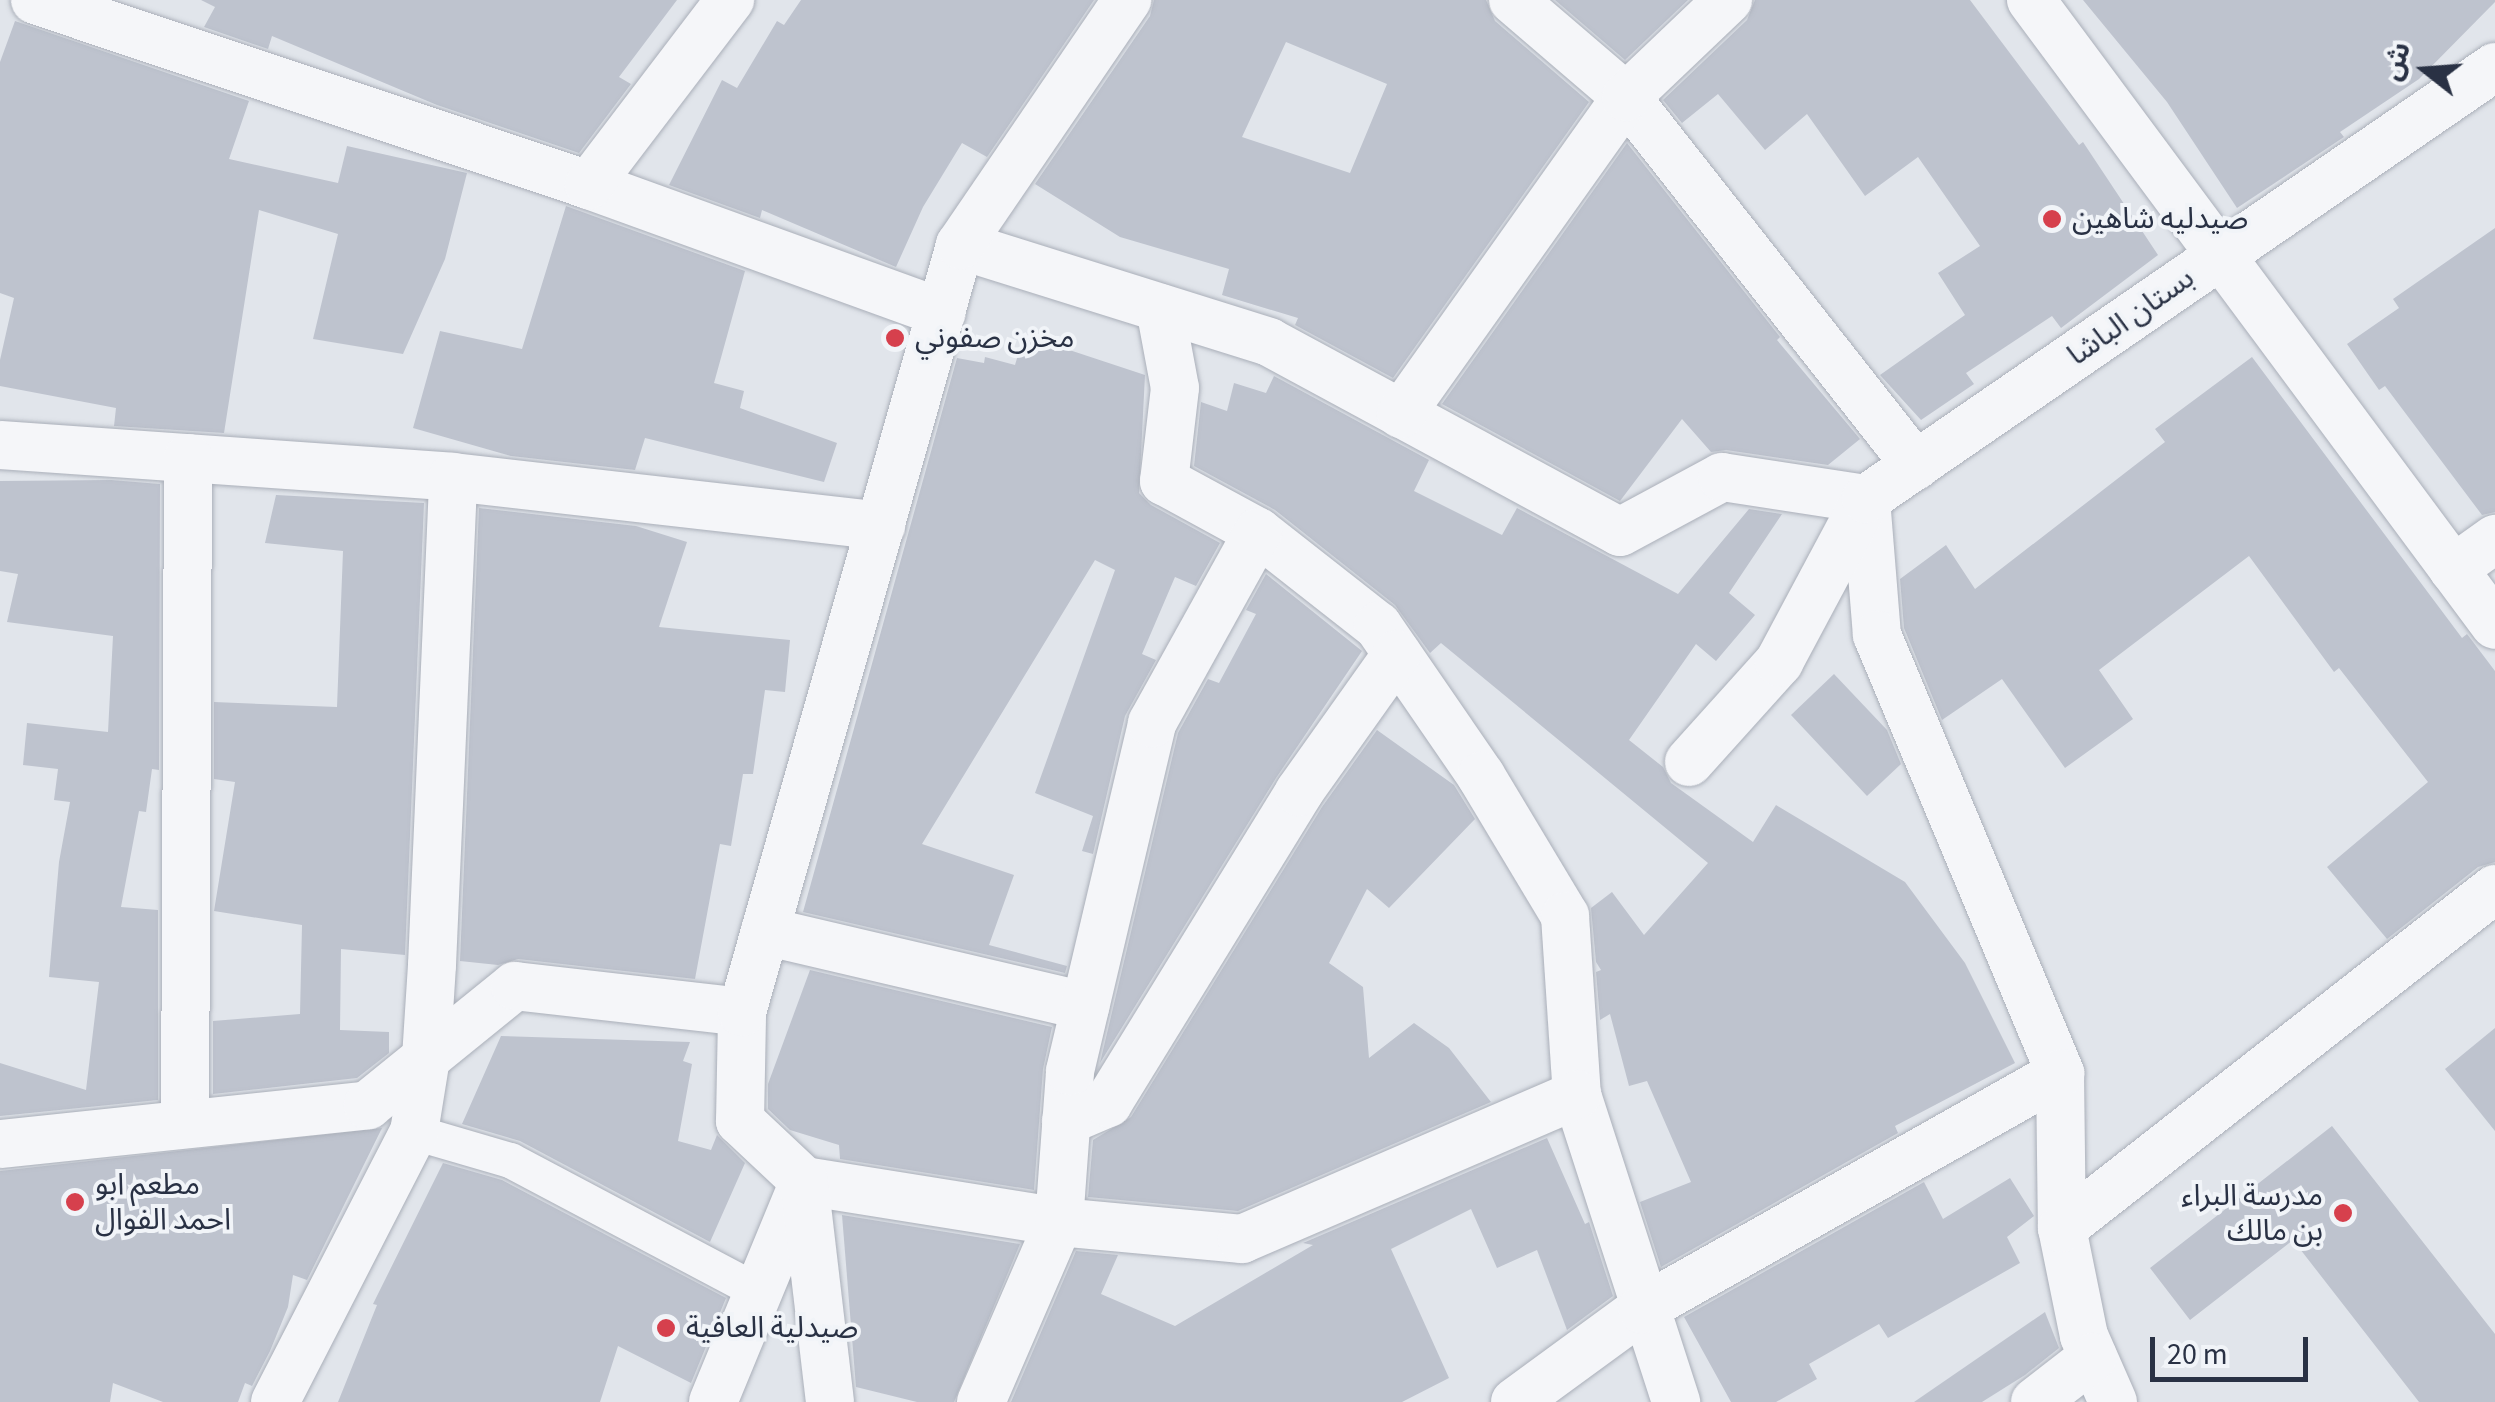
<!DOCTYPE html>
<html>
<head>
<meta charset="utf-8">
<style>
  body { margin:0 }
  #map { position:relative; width:2495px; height:1402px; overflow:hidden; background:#e1e5eb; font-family:"Source Sans 3","Noto Sans Arabic",sans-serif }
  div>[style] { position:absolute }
  .building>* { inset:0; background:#bec3ce }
  .roads { filter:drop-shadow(0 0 2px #aaafb9) drop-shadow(0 0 2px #aaafb9) }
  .pedestrian>* { height:35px; margin:-17.5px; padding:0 17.5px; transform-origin:17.5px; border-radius:17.5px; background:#f5f6f9 }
  .minor>* { height:48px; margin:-24px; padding:0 24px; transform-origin:24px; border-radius:24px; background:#f5f6f9 }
  .dots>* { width:28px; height:28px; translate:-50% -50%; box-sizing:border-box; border:5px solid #f1f4f8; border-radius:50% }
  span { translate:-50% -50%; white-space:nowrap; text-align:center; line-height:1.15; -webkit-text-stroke:8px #f1f4f8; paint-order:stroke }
  .poi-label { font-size:30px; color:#293144 }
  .left { translate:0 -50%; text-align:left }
  .right { translate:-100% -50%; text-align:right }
  .street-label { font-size:30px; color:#293144 }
  .north { position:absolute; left:2375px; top:20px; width:100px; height:100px; -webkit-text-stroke:8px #f1f4f8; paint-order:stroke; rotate:287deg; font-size:28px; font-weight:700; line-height:40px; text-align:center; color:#293144 }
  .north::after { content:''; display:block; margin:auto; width:35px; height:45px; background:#293144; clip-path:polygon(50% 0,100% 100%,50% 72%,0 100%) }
  .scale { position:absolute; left:2150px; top:1337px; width:158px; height:45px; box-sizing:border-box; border:5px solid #293144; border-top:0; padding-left:12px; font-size:30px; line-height:35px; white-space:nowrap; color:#293144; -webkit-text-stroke:8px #f1f4f8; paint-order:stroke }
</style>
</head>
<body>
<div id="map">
  <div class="building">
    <div style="clip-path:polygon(201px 0,677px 0,619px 77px,631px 84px,579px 153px,437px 105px,272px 36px,268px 49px,204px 27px,215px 7px)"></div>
    <div style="clip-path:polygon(801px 0,1094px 0,987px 157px,962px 143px,923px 207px,896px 267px,762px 210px,760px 218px,669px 185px,722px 80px,737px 88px,777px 21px,784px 25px)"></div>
    <div style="clip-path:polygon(evenodd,1154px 0,1486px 0,1495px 21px,1589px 102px,1393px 378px,1295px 325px,1298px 318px,1222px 295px,1229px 269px,1120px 237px,1035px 184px,1150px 16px,1154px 0,1286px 42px,1387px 84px,1350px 173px,1242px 137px,1286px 42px)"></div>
    <div style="clip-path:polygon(1555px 0,1688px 0,1625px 60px)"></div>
    <div style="clip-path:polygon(1755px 0,1970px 0,2079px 145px,2083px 142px,2158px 255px,2061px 328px,2052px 316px,1966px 373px,1974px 384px,1921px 420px,1880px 375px,1965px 315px,1938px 273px,1980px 246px,1918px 157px,1865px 196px,1807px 114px,1765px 150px,1718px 94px,1682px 123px,1663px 100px,1747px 20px)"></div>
    <div style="clip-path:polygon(2083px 0,2495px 0,2495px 2px,2419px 79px,2340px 132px,2344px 137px,2237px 208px,2167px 102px)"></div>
    <div style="clip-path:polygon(15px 21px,249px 101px,229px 159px,338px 183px,347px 146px,467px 173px,445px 259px,403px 354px,313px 339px,338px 234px,259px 210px,224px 433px,114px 426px,116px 408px,0 386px,0 360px,14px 298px,0 293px,0 62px)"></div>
    <div style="clip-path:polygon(1627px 143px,1780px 337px,1777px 340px,1860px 439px,1828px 465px,1726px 450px,1711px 452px,1682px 419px,1620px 501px,1442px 404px)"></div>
    <div style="clip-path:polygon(566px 206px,745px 271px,714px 383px,744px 391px,740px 408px,837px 443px,824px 482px,645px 438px,635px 470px,511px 456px,413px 428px,440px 331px,522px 349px)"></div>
    <div style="clip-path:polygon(2495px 228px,2495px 512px,2482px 515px,2385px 386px,2379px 390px,2347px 344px,2399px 308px,2393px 299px)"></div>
    <div style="clip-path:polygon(1024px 335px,1145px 375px,1139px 493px,1151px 505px,1220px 543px,1196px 586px,1175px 577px,1142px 654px,1156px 660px,1125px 716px,1093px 854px,1082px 851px,1093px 816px,1035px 793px,1115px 570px,1095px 560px,922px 844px,1014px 875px,989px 945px,1067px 966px,1065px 973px,803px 912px,957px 358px,984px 363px,985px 357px,1015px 365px)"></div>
    <div style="clip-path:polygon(2252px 357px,2462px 638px,2467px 634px,2495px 671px,2495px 862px,2478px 867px,2387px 939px,2327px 867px,2428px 782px,2339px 668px,2334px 672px,2249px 556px,2099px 670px,2133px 719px,2065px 768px,2002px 679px,1942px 720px,1904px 628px,1900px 579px,1946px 545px,1975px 589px,2165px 442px,2155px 429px)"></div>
    <div style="clip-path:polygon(1274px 376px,1429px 460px,1414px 491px,1502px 535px,1517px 508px,1678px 594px,1749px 509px,1782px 514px,1729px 593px,1755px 615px,1716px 661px,1696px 644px,1629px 740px,1663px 767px,1671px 783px,1753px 842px,1776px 805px,1905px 882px,1965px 963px,2015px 1063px,1895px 1126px,1898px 1133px,1661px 1267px,1640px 1202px,1691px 1182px,1647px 1081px,1629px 1086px,1610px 1014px,1600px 1020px,1596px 972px,1601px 970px,1596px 962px,1591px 908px,1612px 892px,1644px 935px,1708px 863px,1441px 643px,1430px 653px,1395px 605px,1275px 510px,1194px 466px,1201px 402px,1227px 411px,1234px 383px,1266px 393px)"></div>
    <div style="clip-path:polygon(111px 480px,160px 484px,159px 770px,152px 769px,146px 812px,139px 811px,121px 907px,158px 910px,158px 1100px,0 1116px,0 1063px,86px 1090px,99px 982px,49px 977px,59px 862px,70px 802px,54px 800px,58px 769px,23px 765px,27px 723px,108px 732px,113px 636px,7px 622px,18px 574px,0 571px,0 481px)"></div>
    <div style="clip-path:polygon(276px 495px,424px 503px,405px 955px,341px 949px,340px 1030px,389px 1032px,389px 1053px,357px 1078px,213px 1094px,213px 1021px,300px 1014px,302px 925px,214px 911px,235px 782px,214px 779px,214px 702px,337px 707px,343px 551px,265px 543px)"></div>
    <div style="clip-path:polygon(479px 508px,636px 526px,687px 542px,659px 627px,790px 640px,785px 692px,765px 690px,753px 774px,743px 774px,731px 846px,720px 844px,695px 979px,518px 959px,498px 965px,460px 961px)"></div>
    <div style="clip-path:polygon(1266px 574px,1362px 651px,1276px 778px,1100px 1063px,1178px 733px,1208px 679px,1219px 683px,1256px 614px,1246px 610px)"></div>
    <div style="clip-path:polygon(1834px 674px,1887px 730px,1901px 764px,1867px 796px,1791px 715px)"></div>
    <div style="clip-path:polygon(1377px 730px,1454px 785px,1475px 819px,1389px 908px,1367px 889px,1329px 963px,1363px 987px,1369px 1058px,1414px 1023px,1449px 1048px,1491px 1102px,1238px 1211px,1088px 1197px,1093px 1140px,1131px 1117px,1322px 807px)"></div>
    <div style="clip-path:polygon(810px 970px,1052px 1027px,1043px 1069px,1034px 1190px,840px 1159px,839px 1145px,790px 1130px,768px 1109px,768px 1084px)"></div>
    <div style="clip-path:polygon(2495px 1028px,2495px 1131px,2445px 1069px)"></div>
    <div style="clip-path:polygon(501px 1036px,690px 1042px,683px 1061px,692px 1064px,678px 1141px,711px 1150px,717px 1135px,745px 1163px,710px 1242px,520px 1141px,462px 1124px)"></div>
    <div style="clip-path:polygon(2332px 1126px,2495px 1334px,2495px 1402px,2419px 1402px,2293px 1240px,2190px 1320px,2150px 1268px)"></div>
    <div style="clip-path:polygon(382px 1128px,307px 1280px,293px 1275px,288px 1307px,270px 1351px,252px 1386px,245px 1383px,238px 1402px,163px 1402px,113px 1383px,110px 1402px,0 1402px,0 1171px)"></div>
    <div style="clip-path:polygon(1547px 1138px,1585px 1224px,1589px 1222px,1613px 1296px,1567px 1330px,1537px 1250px,1497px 1268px,1471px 1209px,1391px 1249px,1449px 1378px,1402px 1402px,1011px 1402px,1076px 1251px,1118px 1255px,1101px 1294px,1175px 1326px,1313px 1245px,1303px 1243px)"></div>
    <div style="clip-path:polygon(443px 1163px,502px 1180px,726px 1298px,691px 1383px,618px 1346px,600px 1402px,338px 1402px,377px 1305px,373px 1304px)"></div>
    <div style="clip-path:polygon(2010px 1178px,2034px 1216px,2007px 1237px,2020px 1263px,1888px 1338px,1879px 1324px,1809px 1364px,1817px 1379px,1776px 1402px,1731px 1402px,1684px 1317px,1924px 1182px,1943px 1219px)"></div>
    <div style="clip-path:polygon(842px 1215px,1020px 1244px,954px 1402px,917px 1402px,856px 1387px)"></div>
    <div style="clip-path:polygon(2045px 1312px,2059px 1348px,2025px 1375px,1982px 1402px,1914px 1402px)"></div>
  </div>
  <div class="roads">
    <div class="pedestrian">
      <div style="left:414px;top:1132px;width:100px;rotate:16.3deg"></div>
      <div style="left:510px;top:1160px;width:282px;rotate:27.9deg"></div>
    </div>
    <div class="minor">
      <div style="left:35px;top:0;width:584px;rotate:18.47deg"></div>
      <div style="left:589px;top:185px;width:375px;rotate:19.9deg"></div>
      <div style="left:1513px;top:0;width:149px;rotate:40.6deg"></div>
      <div style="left:1626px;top:97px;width:469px;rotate:51.8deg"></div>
      <div style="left:2031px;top:0;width:778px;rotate:53.41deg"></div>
      <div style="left:589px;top:185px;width:233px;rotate:-52.7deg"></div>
      <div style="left:960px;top:245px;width:324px;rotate:17.4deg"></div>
      <div style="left:1269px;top:342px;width:399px;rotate:28.4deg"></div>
      <div style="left:1620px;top:532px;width:116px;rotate:-28.3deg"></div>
      <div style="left:1722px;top:477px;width:146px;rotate:8.7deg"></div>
      <div style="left:1160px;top:308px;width:81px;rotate:79.4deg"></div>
      <div style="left:1175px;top:388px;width:94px;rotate:96.7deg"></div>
      <div style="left:1164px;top:481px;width:107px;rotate:28.5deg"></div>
      <div style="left:1258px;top:532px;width:152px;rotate:38.1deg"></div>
      <div style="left:1378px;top:626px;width:182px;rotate:55.5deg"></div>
      <div style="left:1481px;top:776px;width:163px;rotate:59deg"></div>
      <div style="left:1565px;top:916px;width:179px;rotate:86.2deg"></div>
      <div style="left:1577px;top:1095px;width:323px;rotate:72.1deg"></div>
      <div style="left:1401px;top:414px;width:389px;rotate:-54.6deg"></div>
      <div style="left:1626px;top:97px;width:141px;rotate:-43.6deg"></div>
      <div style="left:0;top:445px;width:454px;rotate:4deg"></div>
      <div style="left:453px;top:477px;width:431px;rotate:6.5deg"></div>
      <div style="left:1866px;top:499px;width:136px;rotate:85.4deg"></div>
      <div style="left:1877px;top:635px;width:475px;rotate:67.3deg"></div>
      <div style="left:2060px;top:1073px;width:155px;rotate:89.3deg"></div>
      <div style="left:2062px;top:1228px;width:110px;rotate:78.5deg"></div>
      <div style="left:2084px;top:1336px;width:72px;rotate:66.3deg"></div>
      <div style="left:2453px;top:569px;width:52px;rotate:-35.5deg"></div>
      <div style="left:1689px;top:762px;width:135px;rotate:-48deg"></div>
      <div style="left:1779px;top:662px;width:185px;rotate:-61.9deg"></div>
      <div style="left:1866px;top:499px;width:763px;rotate:-34.48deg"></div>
      <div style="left:765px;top:931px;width:329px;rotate:13.2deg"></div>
      <div style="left:1066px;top:1121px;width:46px;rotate:-23.2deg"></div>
      <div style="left:1108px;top:1103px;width:365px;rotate:-58.4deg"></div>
      <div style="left:1299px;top:792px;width:169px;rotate:-54.6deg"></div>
      <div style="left:185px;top:1124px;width:666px;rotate:-89.74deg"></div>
      <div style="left:0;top:1144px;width:370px;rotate:-6deg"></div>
      <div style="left:368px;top:1105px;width:189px;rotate:-39deg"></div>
      <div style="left:515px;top:986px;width:228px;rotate:6.5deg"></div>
      <div style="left:2062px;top:1228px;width:550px;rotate:-38.06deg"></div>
      <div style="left:275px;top:1402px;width:304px;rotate:-62.8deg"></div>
      <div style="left:414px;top:1132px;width:75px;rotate:-80.8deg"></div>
      <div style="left:426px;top:1058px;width:93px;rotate:-86.3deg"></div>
      <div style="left:432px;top:965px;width:488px;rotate:-87.5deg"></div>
      <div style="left:713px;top:1402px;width:239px;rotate:-67.6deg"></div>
      <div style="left:804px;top:1181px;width:258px;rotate:9.1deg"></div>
      <div style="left:1059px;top:1222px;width:184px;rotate:5.3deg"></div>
      <div style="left:1242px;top:1239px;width:365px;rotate:-23.3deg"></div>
      <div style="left:830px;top:1402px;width:223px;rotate:-96.7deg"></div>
      <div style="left:804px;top:1181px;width:88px;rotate:-136.8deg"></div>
      <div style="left:740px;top:1121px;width:109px;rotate:-88.9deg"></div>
      <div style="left:742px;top:1012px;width:797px;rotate:-74.13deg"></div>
      <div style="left:960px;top:245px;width:297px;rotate:-55.7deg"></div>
      <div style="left:981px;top:1402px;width:196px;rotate:-66.6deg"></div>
      <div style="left:1059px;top:1222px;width:151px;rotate:-85.8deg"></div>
      <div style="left:1070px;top:1071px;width:358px;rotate:-76.7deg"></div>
      <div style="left:1152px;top:723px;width:218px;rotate:-61deg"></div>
      <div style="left:1515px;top:1402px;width:157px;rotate:-36.2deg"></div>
      <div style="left:1642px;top:1309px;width:480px;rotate:-29.4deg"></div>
      <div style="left:2035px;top:1402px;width:73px;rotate:-37.8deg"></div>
    </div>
  </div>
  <div class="dots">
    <div style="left:2052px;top:219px;background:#d6404d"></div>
    <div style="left:895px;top:338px;background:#d6404d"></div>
    <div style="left:75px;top:1202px;background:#d6404d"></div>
    <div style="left:2343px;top:1213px;background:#d6404d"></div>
    <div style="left:666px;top:1328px;background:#d6404d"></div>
  </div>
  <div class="poi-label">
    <span class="left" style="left:2072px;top:219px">صيدليه شاهين</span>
    <span class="left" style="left:915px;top:338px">مخزن صفوني</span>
    <span class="left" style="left:95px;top:1202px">مطعم ابو<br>احمد الفوال</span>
    <span class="right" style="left:2323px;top:1213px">مدرسة البراء<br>بن مالك</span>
    <span class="left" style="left:686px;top:1328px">صيدلية العافية</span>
  </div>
  <div class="street-label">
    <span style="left:2131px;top:317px;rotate:-35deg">بستان الباشا</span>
  </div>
  <div class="north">ش</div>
  <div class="scale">20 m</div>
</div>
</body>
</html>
